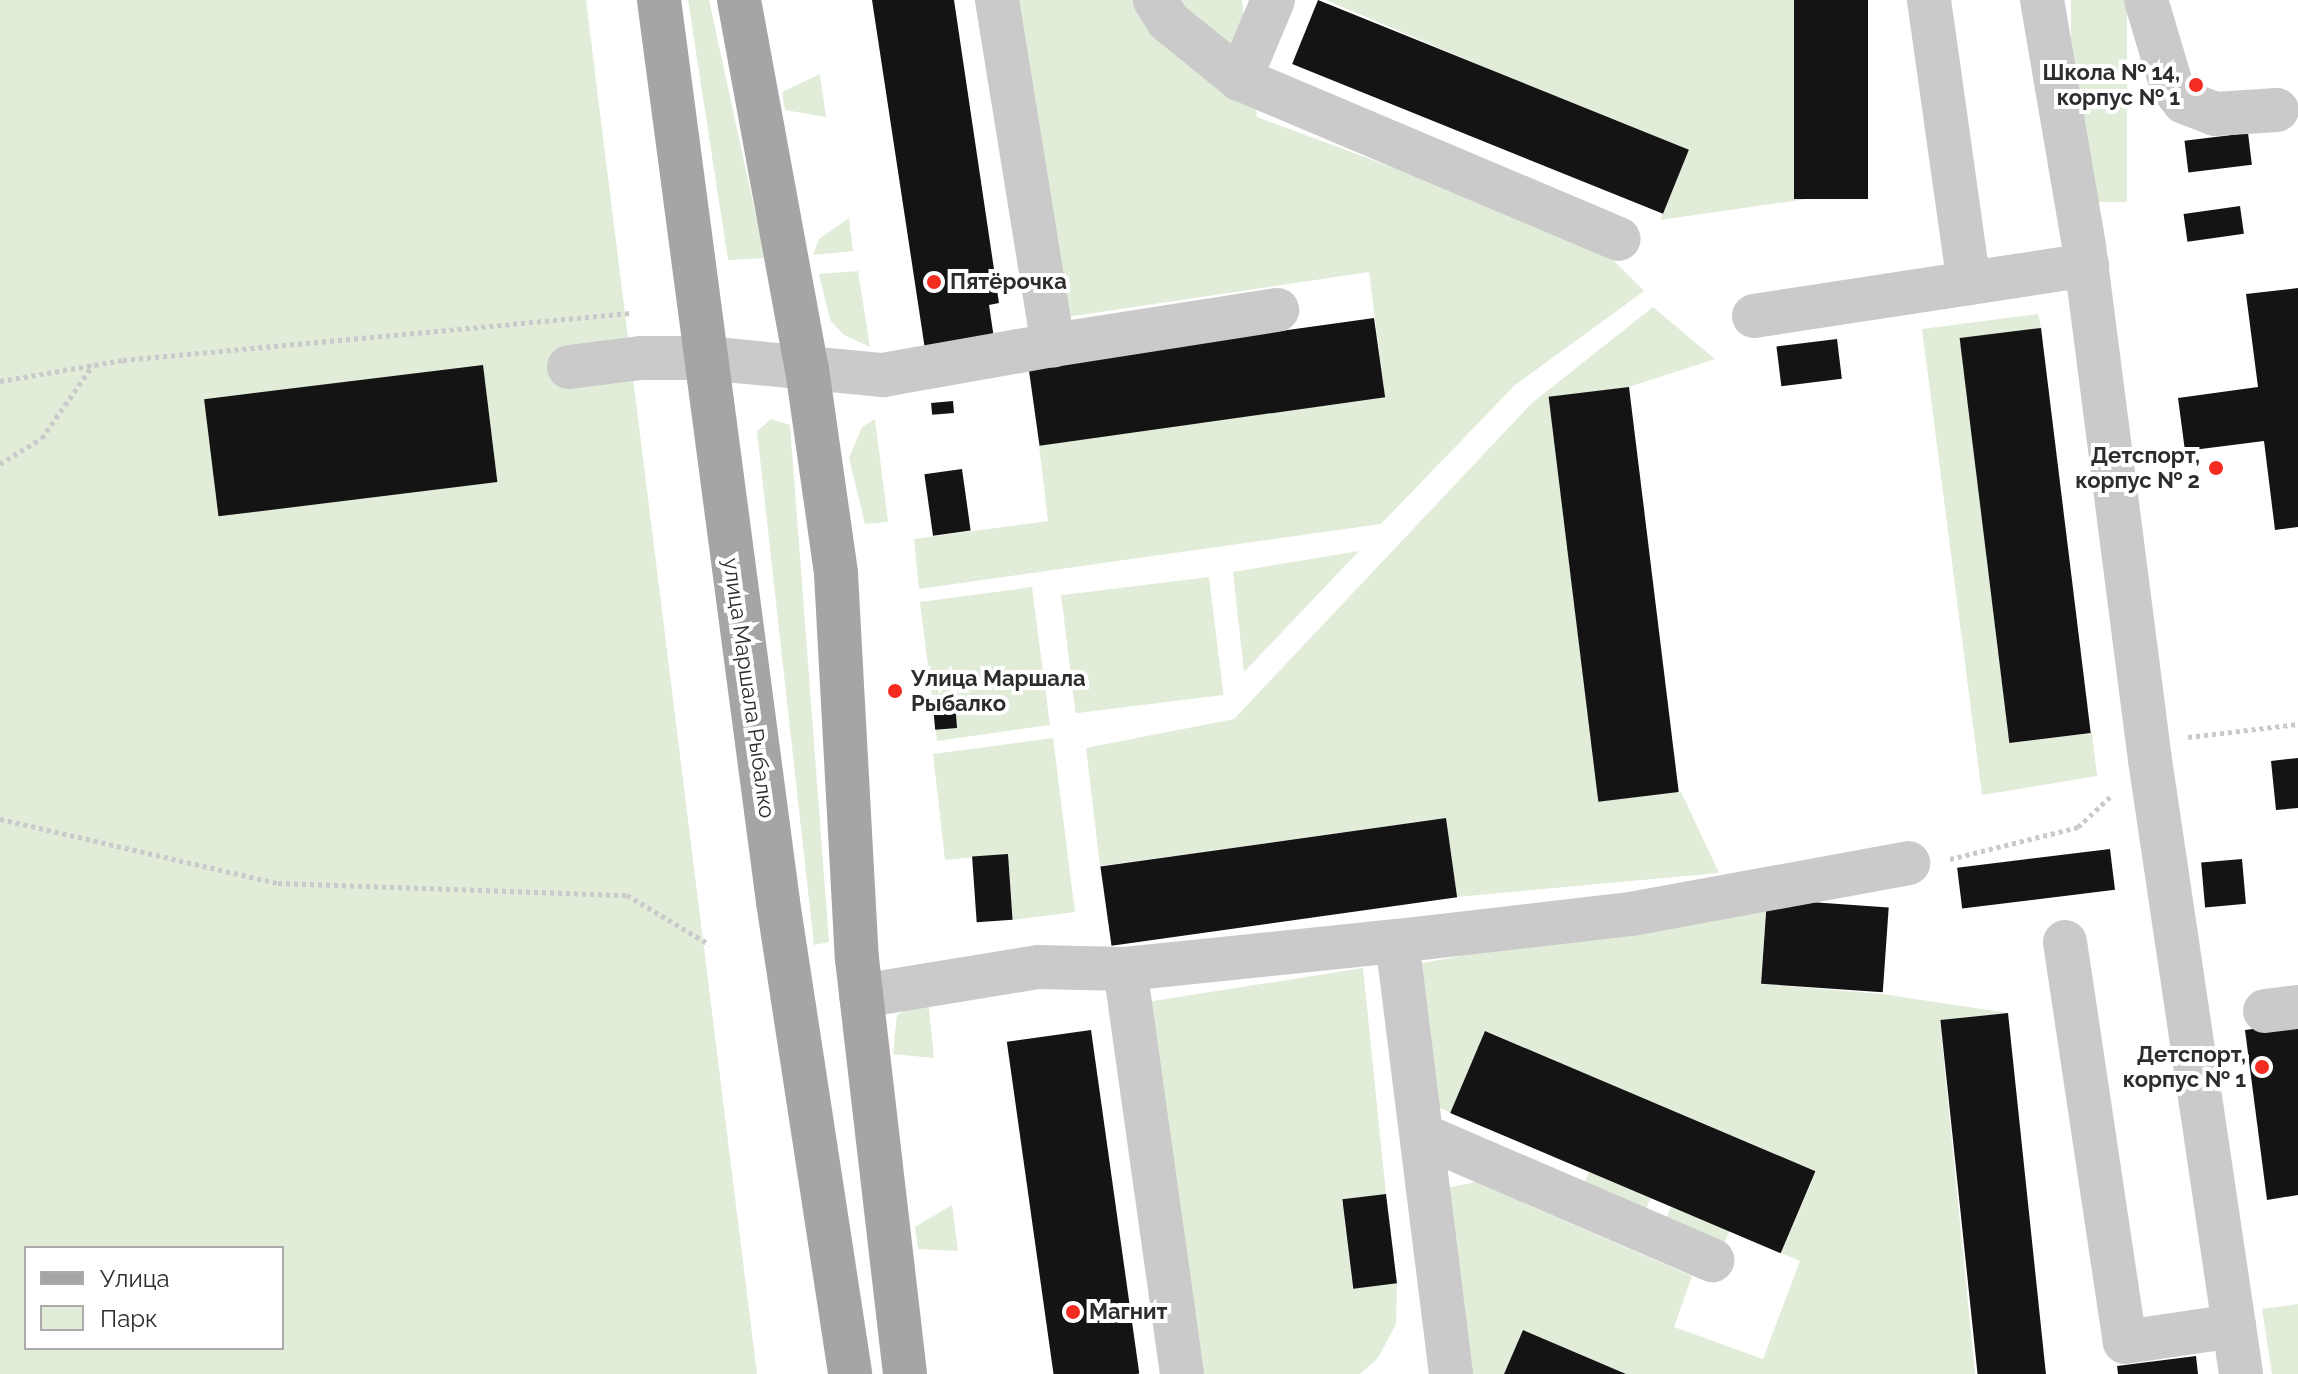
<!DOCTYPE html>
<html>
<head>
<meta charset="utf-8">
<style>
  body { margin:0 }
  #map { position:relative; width:2298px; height:1374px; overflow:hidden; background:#fff; font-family:Raleway,sans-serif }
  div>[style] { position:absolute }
  .green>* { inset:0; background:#e1ecd9; transform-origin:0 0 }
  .building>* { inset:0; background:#141414; transform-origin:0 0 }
  .path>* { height:5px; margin-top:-2.5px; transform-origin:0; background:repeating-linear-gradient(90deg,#cacaca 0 4px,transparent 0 8px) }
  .minor>* { height:44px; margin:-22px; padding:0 22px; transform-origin:22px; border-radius:22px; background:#cacaca }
  .major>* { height:44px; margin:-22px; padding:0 22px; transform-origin:22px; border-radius:22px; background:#a5a5a5 }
  .dots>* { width:22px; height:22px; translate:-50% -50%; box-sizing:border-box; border:4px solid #fff; border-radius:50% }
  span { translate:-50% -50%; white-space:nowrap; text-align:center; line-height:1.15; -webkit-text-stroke:8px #fff; paint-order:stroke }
  .poi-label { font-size:22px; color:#2d2d2d; font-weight:700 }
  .right { translate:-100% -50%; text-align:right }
  .left { translate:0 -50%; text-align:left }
  .street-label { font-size:22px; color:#2d2d2d }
  .legend { position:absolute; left:24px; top:1246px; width:260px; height:104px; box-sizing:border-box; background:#fff; border:2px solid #ababab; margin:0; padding:10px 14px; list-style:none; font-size:24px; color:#2d2d2d }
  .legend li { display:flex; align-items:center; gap:16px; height:40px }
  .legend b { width:40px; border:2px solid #ababab }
</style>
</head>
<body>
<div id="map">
  <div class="green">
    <div style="clip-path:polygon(evenodd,0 0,586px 0,757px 1374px,0 1374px,0 0,26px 1248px,282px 1248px,282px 1348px,26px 1348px,26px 1248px)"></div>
    <div style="clip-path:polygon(688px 0,709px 0,765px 258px,728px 260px)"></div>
    <div style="clip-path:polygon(1014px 0,1242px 0,1257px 117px,1596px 243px,1644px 291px,1515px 385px,1381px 524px,919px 589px,914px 539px,1048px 521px,1039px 445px,1385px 397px,1369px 272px,1060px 318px)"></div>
    <div style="clip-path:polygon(1326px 0,1794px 0,1821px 197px,1660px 220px,1687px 153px)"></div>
    <div style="left:2071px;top:0;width:56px;height:202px"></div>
    <div style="clip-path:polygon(820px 74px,826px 117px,785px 110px,782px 92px)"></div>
    <div style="clip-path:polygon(849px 218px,853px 251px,813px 255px,819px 239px)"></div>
    <div style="clip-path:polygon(858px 271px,870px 347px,844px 335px,830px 320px,819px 274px)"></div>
    <div style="clip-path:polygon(1653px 307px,1715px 359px,1629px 387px,1549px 398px,1600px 801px,1681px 792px,1719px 873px,1457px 897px,1446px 818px,1100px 866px,1086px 748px,1234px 719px,1532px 403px)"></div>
    <div style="clip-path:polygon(2038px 314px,2041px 328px,1960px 339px,2011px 743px,2092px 733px,2097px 776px,1982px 795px,1922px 329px)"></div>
    <div style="clip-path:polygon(771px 419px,790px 425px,797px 517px,829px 942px,814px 945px,757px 431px)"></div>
    <div style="clip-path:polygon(875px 419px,888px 522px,865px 524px,849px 458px,862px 427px)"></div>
    <div style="clip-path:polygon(1359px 551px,1244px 672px,1233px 572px)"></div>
    <div style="left:1209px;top:577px;width:119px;height:149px;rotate:83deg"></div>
    <div style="clip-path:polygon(1032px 587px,1050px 725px,937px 741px,936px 730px,957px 728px,954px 704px,933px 707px,920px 602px)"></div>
    <div style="clip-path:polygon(1053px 738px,1075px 912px,1013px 920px,1008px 854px,945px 860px,933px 754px)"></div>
    <div style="clip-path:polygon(1767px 899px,1761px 984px,1882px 994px,2008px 1013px,1940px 1021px,1975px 1374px,1626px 1374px,1523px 1330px,1504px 1374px,1466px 1374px,1440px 1190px,1475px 1182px,1692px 1276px,1674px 1327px,1763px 1359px,1800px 1261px,1781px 1253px,1816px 1172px,1486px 1031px,1451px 1113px,1431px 1104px,1412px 965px)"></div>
    <div style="clip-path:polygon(1363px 968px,1386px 1194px,1342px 1200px,1353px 1288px,1397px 1283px,1396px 1324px,1378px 1358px,1360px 1374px,1196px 1374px,1147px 1002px)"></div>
    <div style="clip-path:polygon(928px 998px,934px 1058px,893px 1054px,897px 1015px)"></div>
    <div style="left:1589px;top:1172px;width:67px;height:22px;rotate:23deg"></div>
    <div style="clip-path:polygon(952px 1205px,958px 1251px,918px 1249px,915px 1227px)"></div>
    <div style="left:1671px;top:1207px;width:63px;height:22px;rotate:22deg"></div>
    <div style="clip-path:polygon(2298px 1304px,2298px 1374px,2272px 1374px,2262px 1309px)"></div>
  </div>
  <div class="building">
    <div style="clip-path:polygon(872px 0,954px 0,999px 303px,989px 305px,995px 345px,926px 356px)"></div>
    <div style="left:1318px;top:0;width:400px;height:69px;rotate:22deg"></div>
    <div style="left:1794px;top:0;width:74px;height:199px"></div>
    <div style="left:2248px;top:133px;width:32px;height:64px;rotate:83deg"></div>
    <div style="left:2240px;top:206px;width:28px;height:57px;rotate:82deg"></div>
    <div style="clip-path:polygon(2298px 288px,2298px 527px,2275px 530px,2264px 441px,2185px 451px,2178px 398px,2258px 387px,2246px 294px)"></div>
    <div style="left:1374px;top:318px;width:80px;height:349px;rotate:82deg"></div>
    <div style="left:2041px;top:328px;width:408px;height:82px;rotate:83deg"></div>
    <div style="left:1837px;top:339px;width:40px;height:61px;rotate:83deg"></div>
    <div style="left:483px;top:365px;width:118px;height:281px;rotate:83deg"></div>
    <div style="left:1629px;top:387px;width:408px;height:81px;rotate:83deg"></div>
    <div style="left:953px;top:401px;width:12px;height:22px;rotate:85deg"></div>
    <div style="left:962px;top:469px;width:62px;height:38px;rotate:82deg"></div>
    <div style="left:955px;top:704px;width:24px;height:22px;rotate:85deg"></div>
    <div style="clip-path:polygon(2298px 758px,2298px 808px,2276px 810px,2271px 761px)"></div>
    <div style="left:1446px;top:818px;width:80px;height:349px;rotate:82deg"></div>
    <div style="left:2110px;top:849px;width:41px;height:154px;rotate:83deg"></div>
    <div style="left:1008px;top:854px;width:66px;height:36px;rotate:86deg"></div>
    <div style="left:2242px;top:859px;width:45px;height:41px;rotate:85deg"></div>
    <div style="left:1767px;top:899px;width:122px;height:85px;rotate:4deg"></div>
    <div style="left:2008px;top:1013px;width:363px;height:68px;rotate:84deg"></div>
    <div style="clip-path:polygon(2298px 1023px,2298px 1195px,2267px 1200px,2245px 1030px)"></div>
    <div style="left:1091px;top:1030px;width:347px;height:85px;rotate:82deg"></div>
    <div style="left:1485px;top:1031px;width:359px;height:89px;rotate:23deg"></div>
    <div style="left:1386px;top:1194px;width:90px;height:44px;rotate:83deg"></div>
    <div style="clip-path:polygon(1523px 1330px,1626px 1374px,1504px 1374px)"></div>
    <div style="clip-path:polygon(2196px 1356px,2198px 1374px,2118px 1374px,2117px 1366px)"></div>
  </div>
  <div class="path">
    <div style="left:0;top:381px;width:125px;rotate:-9.7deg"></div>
    <div style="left:123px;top:360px;width:510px;rotate:-5.29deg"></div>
    <div style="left:0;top:464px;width:49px;rotate:-31.8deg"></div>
    <div style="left:42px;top:438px;width:89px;rotate:-55.1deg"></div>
    <div style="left:2188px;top:737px;width:111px;rotate:-6.7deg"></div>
    <div style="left:0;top:819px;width:285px;rotate:13deg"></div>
    <div style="left:278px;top:883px;width:349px;rotate:2deg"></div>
    <div style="left:627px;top:895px;width:96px;rotate:30.9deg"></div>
    <div style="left:1950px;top:859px;width:132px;rotate:-14deg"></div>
    <div style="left:2078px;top:827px;width:47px;rotate:-43.3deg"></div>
  </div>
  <div class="minor">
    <div style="left:997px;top:0;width:350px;rotate:80.8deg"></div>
    <div style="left:1053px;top:345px;width:227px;rotate:-8.9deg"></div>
    <div style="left:1155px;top:0;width:25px;rotate:58deg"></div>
    <div style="left:1168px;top:21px;width:92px;rotate:38.9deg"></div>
    <div style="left:1273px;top:0;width:86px;rotate:112.7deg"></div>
    <div style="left:1240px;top:79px;width:411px;rotate:22.9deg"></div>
    <div style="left:1929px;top:0;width:286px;rotate:82deg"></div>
    <div style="left:2042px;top:0;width:251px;rotate:80.3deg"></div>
    <div style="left:2084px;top:247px;width:517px;rotate:82.67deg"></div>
    <div style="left:2150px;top:760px;width:572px;rotate:81.56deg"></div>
    <div style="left:2146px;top:0;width:91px;rotate:73.4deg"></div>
    <div style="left:2172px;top:87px;width:19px;rotate:51deg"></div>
    <div style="left:2184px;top:102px;width:33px;rotate:21deg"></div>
    <div style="left:2215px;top:114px;width:62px;rotate:-3.7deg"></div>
    <div style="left:1754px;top:316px;width:337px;rotate:-8.7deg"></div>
    <div style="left:569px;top:367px;width:72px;rotate:-7.2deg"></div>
    <div style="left:640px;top:358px;width:65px"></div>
    <div style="left:705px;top:358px;width:179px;rotate:5.5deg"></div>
    <div style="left:883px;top:375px;width:173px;rotate:-10deg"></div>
    <div style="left:2065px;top:942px;width:404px;rotate:81.5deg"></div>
    <div style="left:2125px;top:1342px;width:110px;rotate:-8.4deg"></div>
    <div style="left:2234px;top:1326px;width:49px;rotate:81.7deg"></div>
    <div style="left:861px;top:996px;width:180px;rotate:-9.3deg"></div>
    <div style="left:1039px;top:967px;width:86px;rotate:1.3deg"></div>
    <div style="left:2265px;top:1011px;width:33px;rotate:-7deg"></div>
    <div style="left:1424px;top:1136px;width:314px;rotate:23.3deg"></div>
    <div style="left:1182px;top:1374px;width:409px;rotate:-98deg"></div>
    <div style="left:1125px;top:969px;width:273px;rotate:-5.9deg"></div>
    <div style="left:1451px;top:1374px;width:436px;rotate:-97.1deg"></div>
    <div style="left:1397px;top:941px;width:236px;rotate:-6.6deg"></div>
    <div style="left:1631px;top:914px;width:282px;rotate:-10.4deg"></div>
  </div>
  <div class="major">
    <div style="left:659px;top:0;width:910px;rotate:82.48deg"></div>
    <div style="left:778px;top:902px;width:477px;rotate:81.3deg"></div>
    <div style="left:739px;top:0;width:375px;rotate:79.6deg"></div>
    <div style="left:807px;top:369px;width:207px;rotate:81.9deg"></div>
    <div style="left:836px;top:574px;width:386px;rotate:86.9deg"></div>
    <div style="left:857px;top:959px;width:418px;rotate:83.4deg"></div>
  </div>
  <div class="dots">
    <div style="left:2196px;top:85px;background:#f32b20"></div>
    <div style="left:934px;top:282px;background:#f32b20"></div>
    <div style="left:2216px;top:468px;background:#f32b20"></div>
    <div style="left:895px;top:691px;background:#f32b20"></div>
    <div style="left:2262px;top:1067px;background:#f32b20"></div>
    <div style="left:1073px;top:1312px;background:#f32b20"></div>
  </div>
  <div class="poi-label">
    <span class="right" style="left:2180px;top:85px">Школа № 14,<br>корпус № 1</span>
    <span class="left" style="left:950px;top:282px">Пятёрочка</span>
    <span class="right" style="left:2200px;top:468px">Детспорт,<br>корпус № 2</span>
    <span class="left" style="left:911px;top:691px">Улица Маршала<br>Рыбалко</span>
    <span class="right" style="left:2246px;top:1067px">Детспорт,<br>корпус № 1</span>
    <span class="left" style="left:1089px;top:1312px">Магнит</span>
  </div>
  <div class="street-label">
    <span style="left:749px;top:688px;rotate:82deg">улица Маршала Рыбалко</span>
  </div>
  <ul class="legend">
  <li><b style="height:10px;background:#a5a5a5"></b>Улица</li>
  <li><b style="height:22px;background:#e1ecd9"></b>Парк</li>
  </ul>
</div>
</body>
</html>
